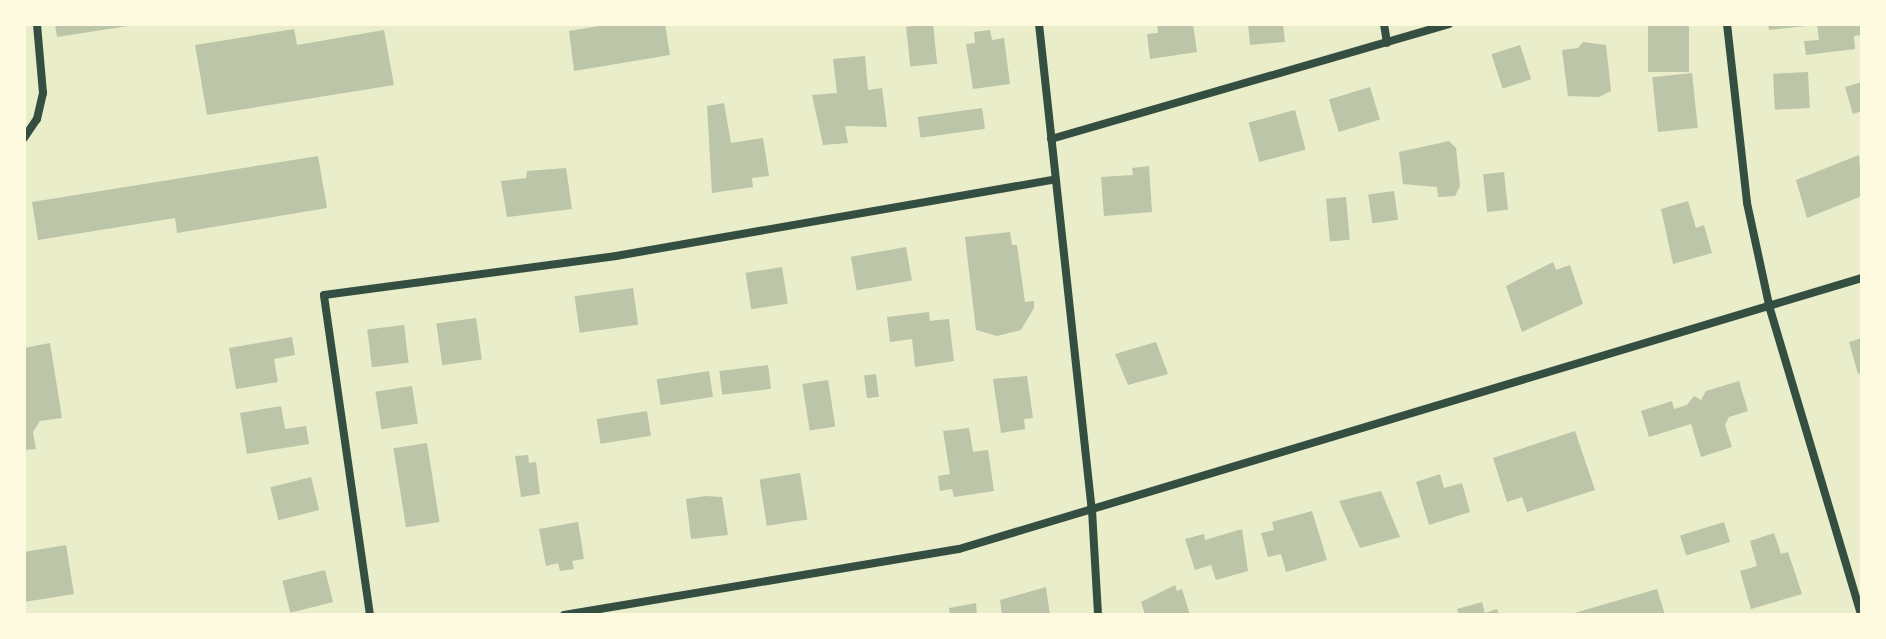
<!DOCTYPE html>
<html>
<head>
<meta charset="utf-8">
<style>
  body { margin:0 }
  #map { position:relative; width:1886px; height:639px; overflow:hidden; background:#e9edc9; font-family:Arial,sans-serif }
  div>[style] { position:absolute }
  .building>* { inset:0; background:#bcc5a7; transform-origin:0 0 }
  .minor>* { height:8px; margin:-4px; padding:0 4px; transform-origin:4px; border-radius:4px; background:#344e41 }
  span { translate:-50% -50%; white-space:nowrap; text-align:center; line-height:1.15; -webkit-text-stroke:6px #fefae0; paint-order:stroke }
  .frame { position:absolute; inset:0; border:26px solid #fefae0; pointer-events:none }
</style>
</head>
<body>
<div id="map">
  <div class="building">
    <div style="clip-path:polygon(55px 24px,128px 24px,128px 26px,57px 37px)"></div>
    <div style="clip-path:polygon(611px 24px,665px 24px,670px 55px,574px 71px,569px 31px)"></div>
    <div style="left:933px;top:24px;width:40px;height:27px;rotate:84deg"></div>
    <div style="clip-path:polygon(1157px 24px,1193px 24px,1197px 52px,1150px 59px,1147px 34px,1158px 33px)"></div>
    <div style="clip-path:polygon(1248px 24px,1283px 24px,1285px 42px,1250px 45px)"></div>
    <div style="left:1648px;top:24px;width:41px;height:48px"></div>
    <div style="clip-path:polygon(1768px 24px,1806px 24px,1806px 26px,1769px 30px)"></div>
    <div style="clip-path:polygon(1817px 24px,1862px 24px,1862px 35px,1854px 36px,1855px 49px,1806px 55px,1804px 41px,1819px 40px)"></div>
    <div style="clip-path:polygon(294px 29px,297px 45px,384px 30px,394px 85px,207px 115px,195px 45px)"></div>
    <div style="clip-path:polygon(990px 30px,992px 40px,1004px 38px,1010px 84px,973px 89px,966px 44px,975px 43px,974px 32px)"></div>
    <div style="clip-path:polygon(1583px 42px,1606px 45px,1611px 91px,1599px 97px,1568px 96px,1562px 50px,1578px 48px)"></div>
    <div style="left:1520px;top:45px;width:36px;height:30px;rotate:72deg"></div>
    <div style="clip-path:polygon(865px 56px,868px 90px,882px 88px,887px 127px,845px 126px,848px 143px,823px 145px,812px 95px,837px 93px,833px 59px)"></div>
    <div style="left:1808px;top:72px;width:36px;height:35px;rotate:87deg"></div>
    <div style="left:1692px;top:73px;width:55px;height:40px;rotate:84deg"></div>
    <div style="clip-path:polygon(1862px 82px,1862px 111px,1853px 114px,1845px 87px)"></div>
    <div style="left:1370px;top:87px;width:34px;height:43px;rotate:73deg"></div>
    <div style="clip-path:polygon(724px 103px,731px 143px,763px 138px,769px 176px,752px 178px,753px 187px,712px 193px,707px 106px)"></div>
    <div style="left:982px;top:108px;width:21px;height:65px;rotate:82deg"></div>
    <div style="left:1295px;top:110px;width:41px;height:48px;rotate:75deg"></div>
    <div style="clip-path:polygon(1449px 141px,1456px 148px,1460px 186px,1455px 196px,1438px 197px,1437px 187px,1403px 184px,1399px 152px)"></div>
    <div style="clip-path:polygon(1859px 155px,1862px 196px,1807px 218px,1796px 180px)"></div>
    <div style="clip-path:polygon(318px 156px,327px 208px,177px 233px,175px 218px,38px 240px,32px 202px)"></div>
    <div style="clip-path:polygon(1149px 166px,1152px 212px,1104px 216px,1101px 177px,1133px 175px,1132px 168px)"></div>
    <div style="clip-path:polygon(566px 168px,572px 209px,507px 217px,501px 181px,526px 178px,527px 171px)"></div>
    <div style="left:1504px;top:172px;width:38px;height:21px;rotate:84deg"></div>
    <div style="left:1394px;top:191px;width:29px;height:26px;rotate:82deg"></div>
    <div style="left:1346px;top:197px;width:43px;height:20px;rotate:85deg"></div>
    <div style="clip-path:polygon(1688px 201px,1696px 228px,1704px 225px,1712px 253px,1673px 264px,1661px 209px)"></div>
    <div style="clip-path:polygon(1010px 232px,1012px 245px,1017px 245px,1025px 302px,1034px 301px,1034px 308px,1021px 330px,997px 336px,976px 330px,965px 237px)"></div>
    <div style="left:906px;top:247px;width:34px;height:56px;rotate:80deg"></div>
    <div style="clip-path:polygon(1553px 262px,1556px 270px,1570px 265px,1583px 304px,1522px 332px,1506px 286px)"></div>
    <div style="left:782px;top:267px;width:37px;height:37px;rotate:81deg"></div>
    <div style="left:633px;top:288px;width:37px;height:59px;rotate:82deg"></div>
    <div style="clip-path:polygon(929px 312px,930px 321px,949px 319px,954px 361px,915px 367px,912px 339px,890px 342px,887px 317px)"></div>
    <div style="left:476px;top:318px;width:42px;height:40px;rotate:82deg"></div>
    <div style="left:404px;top:325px;width:38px;height:37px;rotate:83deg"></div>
    <div style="clip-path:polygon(292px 337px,295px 355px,274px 359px,278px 382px,236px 389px,229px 348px)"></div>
    <div style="clip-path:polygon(1862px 338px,1862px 372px,1858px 374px,1849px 342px)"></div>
    <div style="clip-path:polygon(1156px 342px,1168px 374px,1128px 385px,1115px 354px)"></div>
    <div style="clip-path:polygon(50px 343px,62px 418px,40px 421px,33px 432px,36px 449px,24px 450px,24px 348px)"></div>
    <div style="left:768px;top:365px;width:24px;height:49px;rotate:83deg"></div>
    <div style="left:709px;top:371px;width:26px;height:53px;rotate:81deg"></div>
    <div style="left:876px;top:374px;width:23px;height:12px;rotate:83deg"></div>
    <div style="clip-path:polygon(1027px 376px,1033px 418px,1024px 419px,1025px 429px,1001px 433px,993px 379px)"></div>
    <div style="left:828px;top:380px;width:47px;height:26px;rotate:81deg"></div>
    <div style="clip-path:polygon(1739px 381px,1748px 411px,1729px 417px,1725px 425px,1732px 447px,1701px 457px,1691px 424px,1649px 437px,1641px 411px,1672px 401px,1674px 409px,1687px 405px,1694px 396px,1701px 400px,1706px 391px)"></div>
    <div style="left:412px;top:386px;width:38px;height:37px;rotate:81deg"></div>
    <div style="clip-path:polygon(281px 406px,285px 429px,306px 426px,309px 444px,247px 454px,240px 413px)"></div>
    <div style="left:647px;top:411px;width:25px;height:51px;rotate:81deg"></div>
    <div style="clip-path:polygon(969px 428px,973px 452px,988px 450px,994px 491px,954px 497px,952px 489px,940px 491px,938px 476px,950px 474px,943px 431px)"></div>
    <div style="clip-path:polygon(1575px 431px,1595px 490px,1527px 512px,1522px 497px,1507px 502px,1493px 458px)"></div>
    <div style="left:427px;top:443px;width:80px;height:34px;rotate:81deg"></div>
    <div style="clip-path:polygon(528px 455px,529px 463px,536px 462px,540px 494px,521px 497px,515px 456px)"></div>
    <div style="left:800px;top:473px;width:47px;height:41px;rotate:81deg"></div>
    <div style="clip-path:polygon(1440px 474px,1444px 488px,1462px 483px,1470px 512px,1429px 525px,1416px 482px)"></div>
    <div style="left:311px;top:477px;width:34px;height:42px;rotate:76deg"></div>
    <div style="clip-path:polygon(1381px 491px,1400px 537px,1360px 548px,1339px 501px)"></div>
    <div style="clip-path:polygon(705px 496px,722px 497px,728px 535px,691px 539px,686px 499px)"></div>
    <div style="clip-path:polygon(1312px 511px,1327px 560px,1286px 572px,1281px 554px,1268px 557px,1261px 533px,1274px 530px,1272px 522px)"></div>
    <div style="clip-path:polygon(578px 522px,584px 559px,572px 561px,574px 569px,560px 571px,558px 563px,546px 566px,539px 529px)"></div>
    <div style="left:1724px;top:522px;width:21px;height:46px;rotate:73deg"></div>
    <div style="clip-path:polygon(1242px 529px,1248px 571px,1216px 580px,1211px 565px,1195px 570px,1185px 539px,1204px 534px,1205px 540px)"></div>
    <div style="clip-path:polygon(1774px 533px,1781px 554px,1788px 552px,1802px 594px,1751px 609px,1740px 571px,1757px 566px,1750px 541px)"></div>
    <div style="clip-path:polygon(66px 545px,74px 594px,24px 602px,24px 552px)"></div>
    <div style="left:325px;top:570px;width:33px;height:44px;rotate:76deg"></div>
    <div style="clip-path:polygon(1175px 585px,1177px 591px,1182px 589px,1190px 615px,1145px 615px,1141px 602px)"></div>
    <div style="clip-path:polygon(1046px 587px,1050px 615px,1002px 615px,1000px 600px)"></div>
    <div style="clip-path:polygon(1657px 589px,1665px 615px,1572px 615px,1571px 614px)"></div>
    <div style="clip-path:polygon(1482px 602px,1485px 613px,1497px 609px,1499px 615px,1459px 615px,1457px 609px)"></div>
    <div style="clip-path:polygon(976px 603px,977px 615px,950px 615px,949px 608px)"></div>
  </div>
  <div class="minor">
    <div style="left:1039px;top:24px;width:489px;rotate:83.8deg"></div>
    <div style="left:1092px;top:510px;width:105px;rotate:86.7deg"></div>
    <div style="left:1384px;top:24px;width:19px;rotate:81deg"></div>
    <div style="left:1727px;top:24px;width:180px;rotate:83.6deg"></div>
    <div style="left:1747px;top:203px;width:108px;rotate:77.8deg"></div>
    <div style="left:1770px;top:309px;width:319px;rotate:73.4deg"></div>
    <div style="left:24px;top:138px;width:23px;rotate:-56deg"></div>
    <div style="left:37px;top:119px;width:27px;rotate:-77deg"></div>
    <div style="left:43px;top:93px;width:69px;rotate:-95deg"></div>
    <div style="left:1051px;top:139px;width:414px;rotate:-16.1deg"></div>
    <div style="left:370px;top:615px;width:323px;rotate:-98.2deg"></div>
    <div style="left:324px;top:295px;width:295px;rotate:-7.6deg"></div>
    <div style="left:616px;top:256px;width:446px;rotate:-9.9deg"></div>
    <div style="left:564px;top:615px;width:400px;rotate:-9.5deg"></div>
    <div style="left:959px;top:549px;width:943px;rotate:-16.71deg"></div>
  </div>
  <div class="frame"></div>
</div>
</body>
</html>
